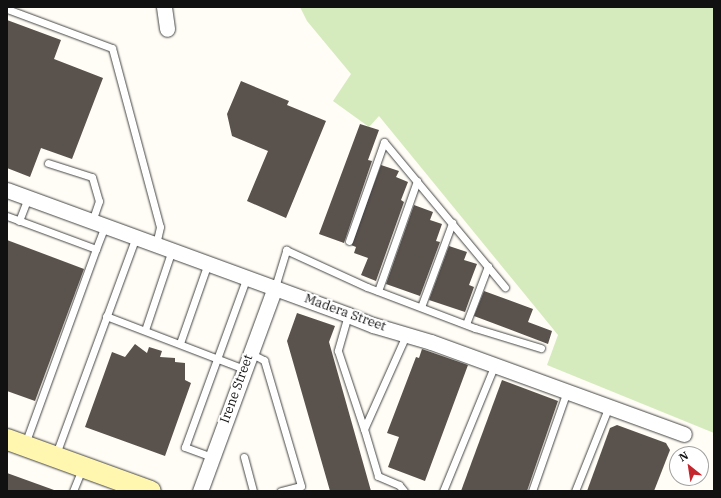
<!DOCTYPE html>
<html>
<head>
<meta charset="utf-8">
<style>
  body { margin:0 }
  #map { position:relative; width:721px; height:498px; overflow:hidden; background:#fffdf5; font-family:"IBM Plex Serif",serif }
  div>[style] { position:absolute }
  .green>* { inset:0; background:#d5ebbd }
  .building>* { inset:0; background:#5a524d }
  .roads { filter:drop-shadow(0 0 1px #444) drop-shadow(0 0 1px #444) }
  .lane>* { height:7px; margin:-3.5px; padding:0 3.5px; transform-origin:3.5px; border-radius:3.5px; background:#fff }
  .street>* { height:15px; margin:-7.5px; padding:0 7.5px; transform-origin:7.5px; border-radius:7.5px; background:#fff }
  .secondary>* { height:21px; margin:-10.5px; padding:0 10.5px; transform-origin:10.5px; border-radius:10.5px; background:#fff6b0 }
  span { translate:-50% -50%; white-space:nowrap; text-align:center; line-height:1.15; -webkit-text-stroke:4px #fff; paint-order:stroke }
  .street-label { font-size:13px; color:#111 }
  .frame { position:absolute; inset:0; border:8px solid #111; pointer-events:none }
  .north { position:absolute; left:669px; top:446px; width:40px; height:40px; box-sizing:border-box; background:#fff; border:1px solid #a0a0a0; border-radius:50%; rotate:330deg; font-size:11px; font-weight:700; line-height:16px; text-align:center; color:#111 }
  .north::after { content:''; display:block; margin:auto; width:14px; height:18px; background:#c4262e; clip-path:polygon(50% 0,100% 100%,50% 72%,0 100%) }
</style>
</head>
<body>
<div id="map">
  <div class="green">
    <div style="clip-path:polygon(300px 7px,714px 7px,714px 433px,547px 365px,558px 335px,379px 116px,369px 127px,333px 101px,351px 74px,307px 21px)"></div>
  </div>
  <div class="building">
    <div style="clip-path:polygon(7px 20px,61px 40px,54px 59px,103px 78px,72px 159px,41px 148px,30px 177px,7px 168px)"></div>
    <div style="clip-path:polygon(241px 81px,289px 101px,287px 105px,326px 121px,286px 218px,247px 201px,268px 151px,232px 136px,227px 114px)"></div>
    <div style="clip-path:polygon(360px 124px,379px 130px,368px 160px,372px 161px,344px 243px,319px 234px)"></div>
    <div style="clip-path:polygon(381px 165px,399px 171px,396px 177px,408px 182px,401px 200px,404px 202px,376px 281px,361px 275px,368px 258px,354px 253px,356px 247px,351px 245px)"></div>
    <div style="clip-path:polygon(414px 205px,433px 212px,430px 220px,442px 224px,436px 241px,440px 242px,420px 296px,386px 284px)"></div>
    <div style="clip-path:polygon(7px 240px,84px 269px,35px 401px,7px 391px)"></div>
    <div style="clip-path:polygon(449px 246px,467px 252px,464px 260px,477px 264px,469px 285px,474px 287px,465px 312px,429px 300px)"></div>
    <div style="clip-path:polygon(484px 291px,533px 309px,528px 322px,552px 331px,548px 344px,474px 316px)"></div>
    <div style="clip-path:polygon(297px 313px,335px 326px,329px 342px,371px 491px,330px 491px,287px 341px)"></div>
    <div style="clip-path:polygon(135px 344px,147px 353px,149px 347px,162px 351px,160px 357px,175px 358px,175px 362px,185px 363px,185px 380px,191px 383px,165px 456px,85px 427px,112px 352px,125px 357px)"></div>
    <div style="clip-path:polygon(422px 349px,468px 365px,425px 481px,388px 467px,399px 437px,387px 433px,416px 357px,419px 358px)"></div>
    <div style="clip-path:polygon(502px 380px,558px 401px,527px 491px,461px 491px)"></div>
    <div style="clip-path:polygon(617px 425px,666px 443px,670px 450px,654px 491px,587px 491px,610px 428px)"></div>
    <div style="clip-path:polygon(7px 473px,54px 490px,53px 491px,7px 491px)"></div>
  </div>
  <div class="roads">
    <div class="lane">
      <div style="left:7px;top:9px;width:112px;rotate:20.4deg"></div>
      <div style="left:112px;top:48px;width:185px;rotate:75deg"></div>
      <div style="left:160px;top:227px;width:17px;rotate:103deg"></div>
      <div style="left:48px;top:163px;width:46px;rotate:17.7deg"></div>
      <div style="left:92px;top:177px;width:25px;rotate:74deg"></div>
      <div style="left:99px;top:201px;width:21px;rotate:109deg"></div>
      <div style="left:7px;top:216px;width:95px;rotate:20.3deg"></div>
      <div style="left:96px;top:249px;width:25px;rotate:-69deg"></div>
      <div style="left:19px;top:221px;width:26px;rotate:-69deg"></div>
      <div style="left:349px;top:241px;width:105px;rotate:-70.5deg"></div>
      <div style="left:384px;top:142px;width:189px;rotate:50.2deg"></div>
      <div style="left:275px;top:287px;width:39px;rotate:-73deg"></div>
      <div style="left:286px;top:250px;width:89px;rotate:24.6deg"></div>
      <div style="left:367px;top:287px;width:116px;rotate:20.8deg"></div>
      <div style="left:475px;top:328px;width:69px;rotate:16.9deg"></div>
      <div style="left:378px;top:291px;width:117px;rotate:-70.5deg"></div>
      <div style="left:421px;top:307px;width:90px;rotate:-69.7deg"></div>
      <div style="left:348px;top:315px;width:37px;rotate:106deg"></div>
      <div style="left:338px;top:351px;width:82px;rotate:71.6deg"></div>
      <div style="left:106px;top:316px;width:148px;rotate:21deg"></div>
      <div style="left:466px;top:324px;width:62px;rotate:-69.2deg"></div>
      <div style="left:145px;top:330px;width:84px;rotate:-71.4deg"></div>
      <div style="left:180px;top:343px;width:85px;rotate:-70.7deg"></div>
      <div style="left:250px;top:353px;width:16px;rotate:27deg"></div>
      <div style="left:264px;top:360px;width:131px;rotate:73.6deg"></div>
      <div style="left:301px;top:486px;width:21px;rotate:166deg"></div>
      <div style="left:25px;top:444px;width:208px;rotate:-70deg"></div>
      <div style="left:56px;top:454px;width:231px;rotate:-69.8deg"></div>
      <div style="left:212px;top:457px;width:29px;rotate:-160deg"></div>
      <div style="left:185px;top:447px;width:181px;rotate:-70deg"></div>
      <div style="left:244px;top:457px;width:35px;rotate:75deg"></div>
      <div style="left:73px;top:491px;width:24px;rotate:-68deg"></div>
      <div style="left:404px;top:491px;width:8px;rotate:-130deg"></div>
      <div style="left:399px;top:485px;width:23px;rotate:-157deg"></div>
      <div style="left:378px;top:476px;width:49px;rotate:-106.6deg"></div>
      <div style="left:364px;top:429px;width:103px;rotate:-65.9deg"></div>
      <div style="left:443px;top:491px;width:137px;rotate:-67.7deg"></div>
      <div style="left:532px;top:491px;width:106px;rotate:-70.7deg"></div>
      <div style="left:575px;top:491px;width:92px;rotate:-68.2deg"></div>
    </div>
    <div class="street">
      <div style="left:164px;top:7px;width:22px;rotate:82deg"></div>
      <div style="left:7px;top:190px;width:363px;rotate:20.1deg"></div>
      <div style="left:348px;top:315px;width:27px;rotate:22deg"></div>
      <div style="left:373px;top:325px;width:60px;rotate:16.3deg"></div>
      <div style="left:431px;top:342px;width:269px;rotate:20deg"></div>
      <div style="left:200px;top:491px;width:217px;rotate:-69.8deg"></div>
    </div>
    <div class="secondary">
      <div style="left:7px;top:439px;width:152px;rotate:20deg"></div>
    </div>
  </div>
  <div class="street-label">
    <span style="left:345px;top:313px;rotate:20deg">Madera Street</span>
    <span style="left:237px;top:389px;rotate:-70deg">Irene Street</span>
  </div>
  <div class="frame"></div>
  <div class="north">N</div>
</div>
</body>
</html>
